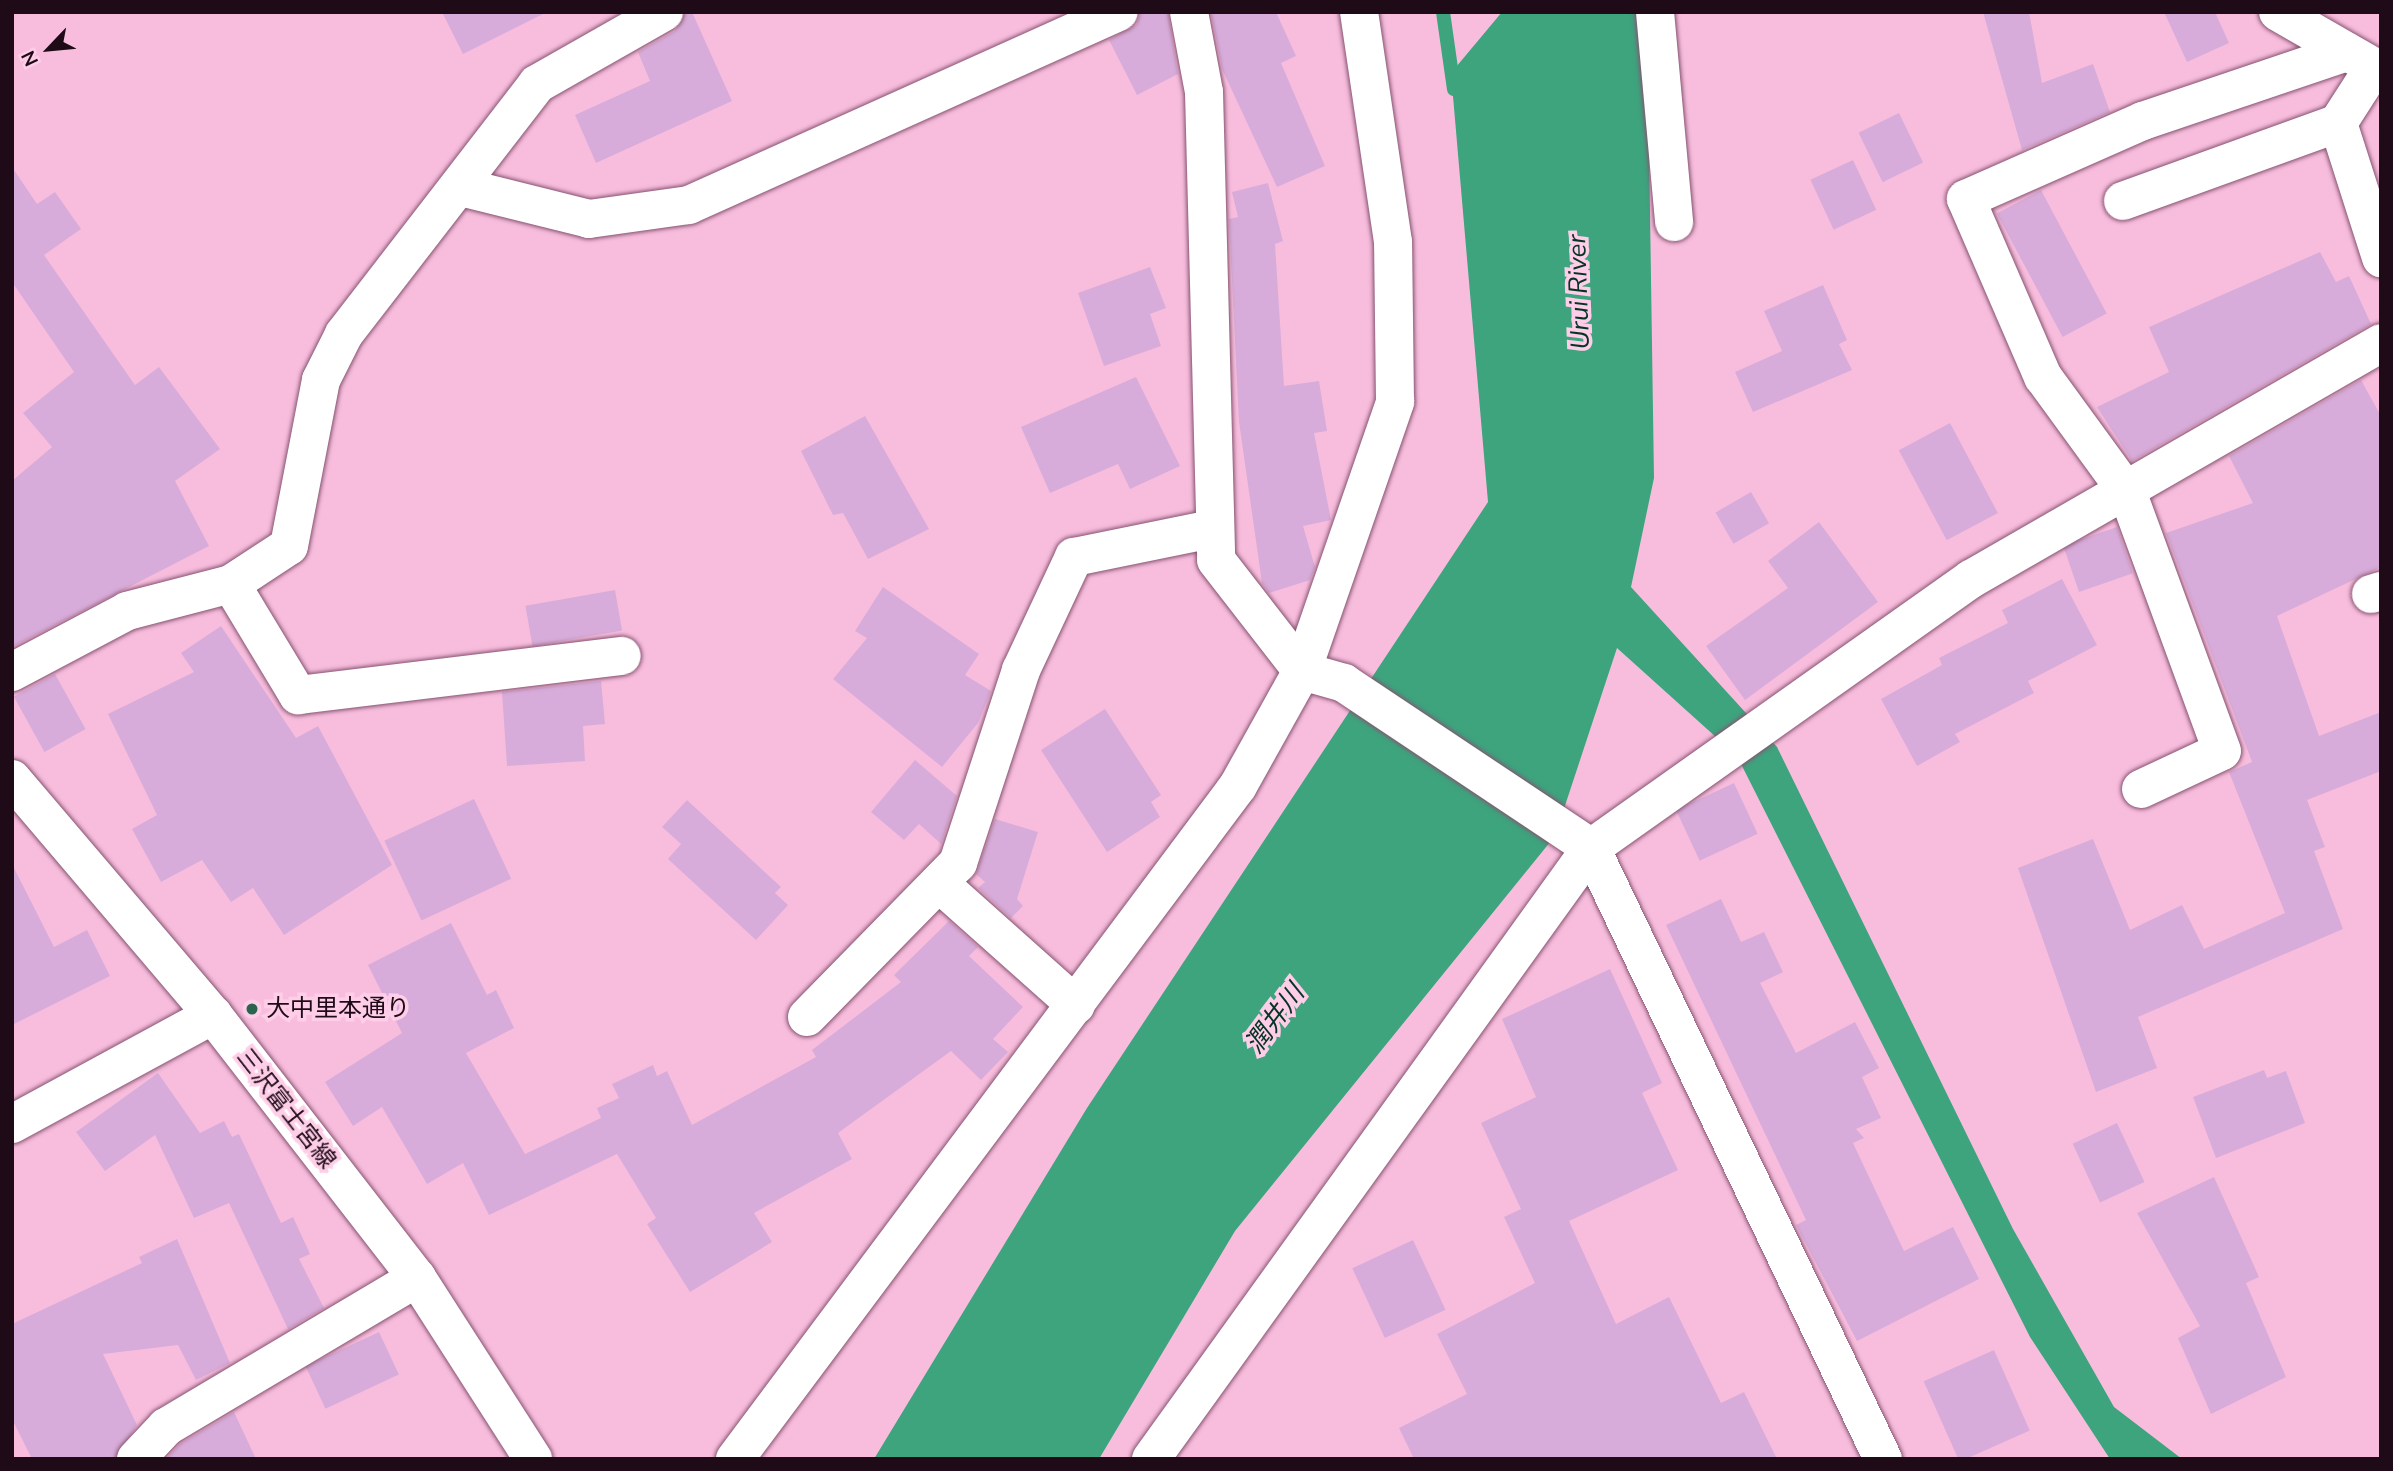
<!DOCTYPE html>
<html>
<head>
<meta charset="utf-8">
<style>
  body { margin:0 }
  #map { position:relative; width:2393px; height:1471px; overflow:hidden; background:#f8bddd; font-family:"Nunito Sans","Noto Sans JP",sans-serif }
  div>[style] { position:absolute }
  .water>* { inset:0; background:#3da47e }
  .stream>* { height:14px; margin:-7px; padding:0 7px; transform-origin:7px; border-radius:7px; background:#3da47e }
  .building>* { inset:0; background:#d8acda; transform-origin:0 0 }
  .roads { filter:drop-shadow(0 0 2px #865370) drop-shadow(0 0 2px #865370) }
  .minor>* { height:38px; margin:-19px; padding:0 19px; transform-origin:19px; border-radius:19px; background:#fff }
  .major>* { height:38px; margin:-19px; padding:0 19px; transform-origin:19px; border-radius:19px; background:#fff }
  .dots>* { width:19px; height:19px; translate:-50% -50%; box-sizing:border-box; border:4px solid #fecee8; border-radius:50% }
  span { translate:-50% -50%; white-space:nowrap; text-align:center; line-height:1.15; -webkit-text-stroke:7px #fecee8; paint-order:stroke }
  .poi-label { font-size:24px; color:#1f0b17 }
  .left { translate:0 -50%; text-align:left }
  .street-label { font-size:24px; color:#1f0b17 }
  .water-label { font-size:26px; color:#053424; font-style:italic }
  .frame { position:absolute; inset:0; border:14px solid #1f0b17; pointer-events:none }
  .north { position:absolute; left:14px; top:14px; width:70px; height:70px; -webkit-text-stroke:5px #fecee8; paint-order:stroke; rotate:244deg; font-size:19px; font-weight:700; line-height:28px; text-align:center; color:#1f0b17 }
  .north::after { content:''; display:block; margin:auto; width:24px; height:32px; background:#1f0b17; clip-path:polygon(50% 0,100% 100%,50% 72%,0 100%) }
</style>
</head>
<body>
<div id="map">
  <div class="water">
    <div style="clip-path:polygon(1502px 12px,1647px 12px,1654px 478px,1631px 587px,1777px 747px,2013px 1229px,2114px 1407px,2182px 1459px,2110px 1459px,2030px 1337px,1737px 756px,1617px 648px,1555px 836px,1235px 1231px,1099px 1459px,874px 1459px,1087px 1108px,1488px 502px,1451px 73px)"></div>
  </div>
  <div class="stream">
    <div style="left:1443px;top:12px;width:78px;rotate:81.9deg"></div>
  </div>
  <div class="building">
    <div style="clip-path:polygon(442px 12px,547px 12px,463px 54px)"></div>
    <div style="clip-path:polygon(686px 12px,692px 12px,732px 101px,596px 163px,575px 115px,650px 81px,638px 52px,675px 31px)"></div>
    <div style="clip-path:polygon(1141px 12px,1168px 12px,1178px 74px,1137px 95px,1109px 40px,1136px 25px)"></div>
    <div style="clip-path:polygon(1211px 12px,1276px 12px,1296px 56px,1281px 63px,1325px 166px,1277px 187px,1222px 69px)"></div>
    <div style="clip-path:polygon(1983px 12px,2029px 12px,2042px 83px,2093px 64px,2110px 112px,2022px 150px)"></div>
    <div style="clip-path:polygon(2164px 12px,2215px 12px,2229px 43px,2187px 62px)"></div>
    <div style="left:1899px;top:113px;width:55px;height:45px;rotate:64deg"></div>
    <div style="left:1853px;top:160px;width:55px;height:47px;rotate:65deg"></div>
    <div style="clip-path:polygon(12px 167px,37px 204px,55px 192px,81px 229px,44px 255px,135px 385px,159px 367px,220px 449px,175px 481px,209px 546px,12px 647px,12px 481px,52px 447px,23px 413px,74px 372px,12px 282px)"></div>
    <div style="clip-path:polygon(1268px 183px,1283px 241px,1275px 244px,1284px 386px,1319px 381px,1327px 431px,1314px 433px,1331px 520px,1303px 526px,1315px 567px,1310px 580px,1269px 593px,1262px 583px,1239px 422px,1229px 219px,1238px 217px,1232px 192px)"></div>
    <div style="left:2041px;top:190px;width:140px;height:50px;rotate:62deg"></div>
    <div style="clip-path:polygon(2320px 252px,2336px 282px,2349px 276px,2371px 324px,2132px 461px,2097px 407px,2169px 372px,2149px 327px)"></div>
    <div style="clip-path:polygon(1150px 267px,1166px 308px,1150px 314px,1161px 346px,1104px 366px,1078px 293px)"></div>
    <div style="clip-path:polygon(1823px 285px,1847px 340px,1839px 344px,1852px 370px,1753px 412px,1735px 372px,1782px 351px,1764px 311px)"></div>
    <div style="clip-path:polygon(1136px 377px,1180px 466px,1130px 489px,1118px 464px,1050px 493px,1021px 427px)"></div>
    <div style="clip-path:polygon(2361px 380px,2381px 416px,2381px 567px,2277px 616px,2319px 736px,2381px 712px,2381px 771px,2307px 800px,2325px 847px,2314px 851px,2343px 929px,2138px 1017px,2157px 1068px,2096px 1092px,2018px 868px,2093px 839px,2130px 930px,2182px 905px,2204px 949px,2285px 913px,2229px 772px,2252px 762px,2166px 533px,2253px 503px,2229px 456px)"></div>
    <div style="clip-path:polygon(865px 416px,929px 529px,868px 559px,843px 513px,833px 515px,801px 451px)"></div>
    <div style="left:1950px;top:423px;width:102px;height:58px;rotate:62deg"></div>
    <div style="left:1751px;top:492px;width:36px;height:41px;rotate:60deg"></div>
    <div style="clip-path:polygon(1819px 522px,1878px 602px,1745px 700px,1706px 646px,1788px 588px,1768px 561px)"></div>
    <div style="left:2117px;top:527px;width:49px;height:57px;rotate:71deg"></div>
    <div style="clip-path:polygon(2062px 579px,2097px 645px,2028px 681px,2034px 693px,1955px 734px,1960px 742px,1917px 766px,1881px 699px,1942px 665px,1939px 658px,2008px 623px,2002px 610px)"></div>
    <div style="clip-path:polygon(883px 587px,979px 654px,965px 675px,991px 691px,978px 723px,942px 767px,833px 679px,867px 638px,855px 631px)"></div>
    <div style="left:615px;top:590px;width:41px;height:91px;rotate:80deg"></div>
    <div style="clip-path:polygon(221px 626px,296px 738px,318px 726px,392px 865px,284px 935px,253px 888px,231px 902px,202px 860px,161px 882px,132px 829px,157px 815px,108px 714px,194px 672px,181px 653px)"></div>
    <div style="left:55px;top:674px;width:63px;height:47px;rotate:61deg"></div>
    <div style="clip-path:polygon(601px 681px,605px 724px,583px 726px,585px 761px,507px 766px,502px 692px)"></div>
    <div style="clip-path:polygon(1105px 709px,1161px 795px,1151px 802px,1160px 817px,1107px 852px,1041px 750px)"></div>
    <div style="clip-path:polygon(915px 760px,957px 796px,941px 844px,919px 824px,904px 840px,871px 812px)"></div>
    <div style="left:1734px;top:783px;width:56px;height:64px;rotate:65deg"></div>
    <div style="left:474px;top:799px;width:88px;height:99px;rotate:65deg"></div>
    <div style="clip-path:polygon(687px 800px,781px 887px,775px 893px,788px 905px,756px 940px,668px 859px,681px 844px,662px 827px)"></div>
    <div style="clip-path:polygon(995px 819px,1038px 832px,1017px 899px,1023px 906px,1011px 918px,978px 888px,985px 882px,976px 874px)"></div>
    <div style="clip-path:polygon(12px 864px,54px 947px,87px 930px,110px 976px,12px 1025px)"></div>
    <div style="clip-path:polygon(1721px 899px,1741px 942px,1764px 932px,1783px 972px,1760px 983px,1796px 1053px,1855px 1022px,1879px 1068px,1862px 1077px,1881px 1118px,1856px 1129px,1864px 1138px,1853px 1143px,1904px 1251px,1953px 1227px,1979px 1279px,1857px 1341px,1796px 1225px,1806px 1220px,1666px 925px)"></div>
    <div style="clip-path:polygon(949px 921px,978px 947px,969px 956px,1023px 1007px,993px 1039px,1008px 1052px,981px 1080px,951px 1051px,838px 1133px,852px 1159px,754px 1213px,772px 1242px,690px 1292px,647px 1224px,656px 1218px,617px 1154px,489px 1215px,463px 1163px,427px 1184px,382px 1107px,353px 1126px,325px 1082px,402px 1033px,368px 965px,451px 923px,487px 995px,496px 990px,514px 1028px,466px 1053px,525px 1154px,601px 1118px,597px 1108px,619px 1098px,612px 1084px,653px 1065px,657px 1076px,667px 1071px,692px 1125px,816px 1057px,812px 1050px,901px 982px,894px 975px)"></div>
    <div style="clip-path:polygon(1610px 969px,1662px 1083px,1642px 1093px,1678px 1170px,1569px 1221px,1616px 1324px,1669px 1297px,1721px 1403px,1744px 1392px,1777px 1459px,1414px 1459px,1399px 1428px,1467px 1394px,1437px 1334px,1535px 1283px,1504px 1217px,1521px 1209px,1481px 1123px,1536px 1097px,1502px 1019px)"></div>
    <div style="clip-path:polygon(2264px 1070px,2267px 1078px,2286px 1071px,2305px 1123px,2216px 1158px,2193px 1097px)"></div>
    <div style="clip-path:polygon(158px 1073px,200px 1133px,224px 1121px,232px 1137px,239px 1134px,281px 1223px,293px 1217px,310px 1254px,299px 1259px,324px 1308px,288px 1329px,229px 1203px,194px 1218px,155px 1135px,105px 1171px,76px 1132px)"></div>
    <div style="left:2117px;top:1123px;width:65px;height:49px;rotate:65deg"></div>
    <div style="clip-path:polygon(2214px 1177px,2259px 1277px,2246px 1283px,2286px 1377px,2211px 1414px,2178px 1338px,2200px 1326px,2137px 1213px)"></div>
    <div style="clip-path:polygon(177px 1239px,230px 1363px,196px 1380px,178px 1345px,103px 1354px,137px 1425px,115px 1459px,32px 1459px,12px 1419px,12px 1324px,142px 1263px,139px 1257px)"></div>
    <div style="left:1413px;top:1240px;width:77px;height:67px;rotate:65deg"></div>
    <div style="left:379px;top:1332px;width:47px;height:81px;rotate:65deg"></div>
    <div style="left:1994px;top:1350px;width:88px;height:77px;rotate:66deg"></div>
    <div style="clip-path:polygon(234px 1412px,256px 1459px,166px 1459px,180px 1444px)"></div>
  </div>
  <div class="roads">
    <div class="minor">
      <div style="left:1189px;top:12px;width:81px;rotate:79.4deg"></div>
      <div style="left:1204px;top:92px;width:468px;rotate:88.5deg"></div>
      <div style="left:1216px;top:560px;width:140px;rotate:52.2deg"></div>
      <div style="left:1302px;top:671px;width:44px;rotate:15.9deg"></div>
      <div style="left:1344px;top:683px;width:297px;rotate:33.7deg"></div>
      <div style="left:1591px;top:848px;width:677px;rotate:64.46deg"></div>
      <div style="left:1655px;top:12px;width:211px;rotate:84.8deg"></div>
      <div style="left:2278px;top:12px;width:111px;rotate:29.8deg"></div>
      <div style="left:2374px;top:67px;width:67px;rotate:122.7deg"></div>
      <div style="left:2338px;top:123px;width:142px;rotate:72.3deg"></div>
      <div style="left:461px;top:187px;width:132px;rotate:14deg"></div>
      <div style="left:589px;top:219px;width:101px;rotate:-8deg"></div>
      <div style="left:689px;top:205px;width:471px;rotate:-24.2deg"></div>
      <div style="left:2123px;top:201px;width:229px;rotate:-19.9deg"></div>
      <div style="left:231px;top:584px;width:130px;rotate:58.9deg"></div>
      <div style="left:298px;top:695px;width:326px;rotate:-6.9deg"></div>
      <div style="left:2371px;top:594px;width:10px;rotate:-17deg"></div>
      <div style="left:12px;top:672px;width:130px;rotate:-27.9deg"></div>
      <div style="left:127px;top:611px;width:107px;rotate:-14.6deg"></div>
      <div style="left:231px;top:584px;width:69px;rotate:-33.2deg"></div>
      <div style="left:289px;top:546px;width:169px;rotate:-79.1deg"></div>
      <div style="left:321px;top:380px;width:51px;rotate:-63.4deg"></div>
      <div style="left:344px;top:334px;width:316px;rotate:-52.3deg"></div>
      <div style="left:537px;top:84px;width:146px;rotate:-29.6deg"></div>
      <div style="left:2141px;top:789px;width:89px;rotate:-25.1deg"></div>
      <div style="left:2222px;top:751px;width:276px;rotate:-110.1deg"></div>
      <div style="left:2127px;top:492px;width:142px;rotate:-126.1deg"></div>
      <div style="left:2043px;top:377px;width:194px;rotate:-113.4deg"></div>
      <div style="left:1966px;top:199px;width:193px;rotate:-23.8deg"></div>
      <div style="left:2143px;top:121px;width:215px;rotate:-18.7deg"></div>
      <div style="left:940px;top:884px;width:182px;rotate:41.7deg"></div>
      <div style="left:807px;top:1017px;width:216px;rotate:-45.6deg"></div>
      <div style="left:958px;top:863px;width:203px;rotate:-71.9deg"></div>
      <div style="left:1021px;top:670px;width:125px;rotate:-64.9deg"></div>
      <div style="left:1074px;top:557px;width:141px;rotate:-11.5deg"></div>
      <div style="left:12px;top:1124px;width:229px;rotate:-28.5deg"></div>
      <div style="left:136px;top:1459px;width:44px;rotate:-46.8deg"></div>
      <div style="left:166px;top:1427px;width:292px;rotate:-30.7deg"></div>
      <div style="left:735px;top:1459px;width:840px;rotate:-53.23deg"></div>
      <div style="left:1238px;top:786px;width:132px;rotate:-60.9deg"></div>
      <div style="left:1302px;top:671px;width:285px;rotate:-70.9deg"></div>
      <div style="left:1395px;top:402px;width:160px;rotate:-90.7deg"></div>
      <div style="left:1393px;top:242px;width:232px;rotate:-98.4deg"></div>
      <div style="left:1151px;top:1459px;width:753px;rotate:-54.24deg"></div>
      <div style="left:1591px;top:848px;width:466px;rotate:-35.3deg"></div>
      <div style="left:1971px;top:579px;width:473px;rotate:-29.9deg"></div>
    </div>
    <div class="major">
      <div style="left:12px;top:779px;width:310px;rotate:49.6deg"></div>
      <div style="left:213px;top:1015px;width:333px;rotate:52.2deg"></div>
      <div style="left:417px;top:1278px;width:215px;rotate:57.3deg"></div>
    </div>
  </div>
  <div class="dots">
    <div style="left:252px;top:1009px;background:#2a644d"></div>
  </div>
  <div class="poi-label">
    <span class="left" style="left:266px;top:1009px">大中里本通り</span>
  </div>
  <div class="street-label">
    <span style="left:286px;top:1109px;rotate:52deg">三沢富士宮線</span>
  </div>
  <div class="water-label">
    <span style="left:1579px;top:292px;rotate:-92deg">Urui River</span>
    <span style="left:1275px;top:1019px;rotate:-53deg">潤井川</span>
  </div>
  <div class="frame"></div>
  <div class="north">N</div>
</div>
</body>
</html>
